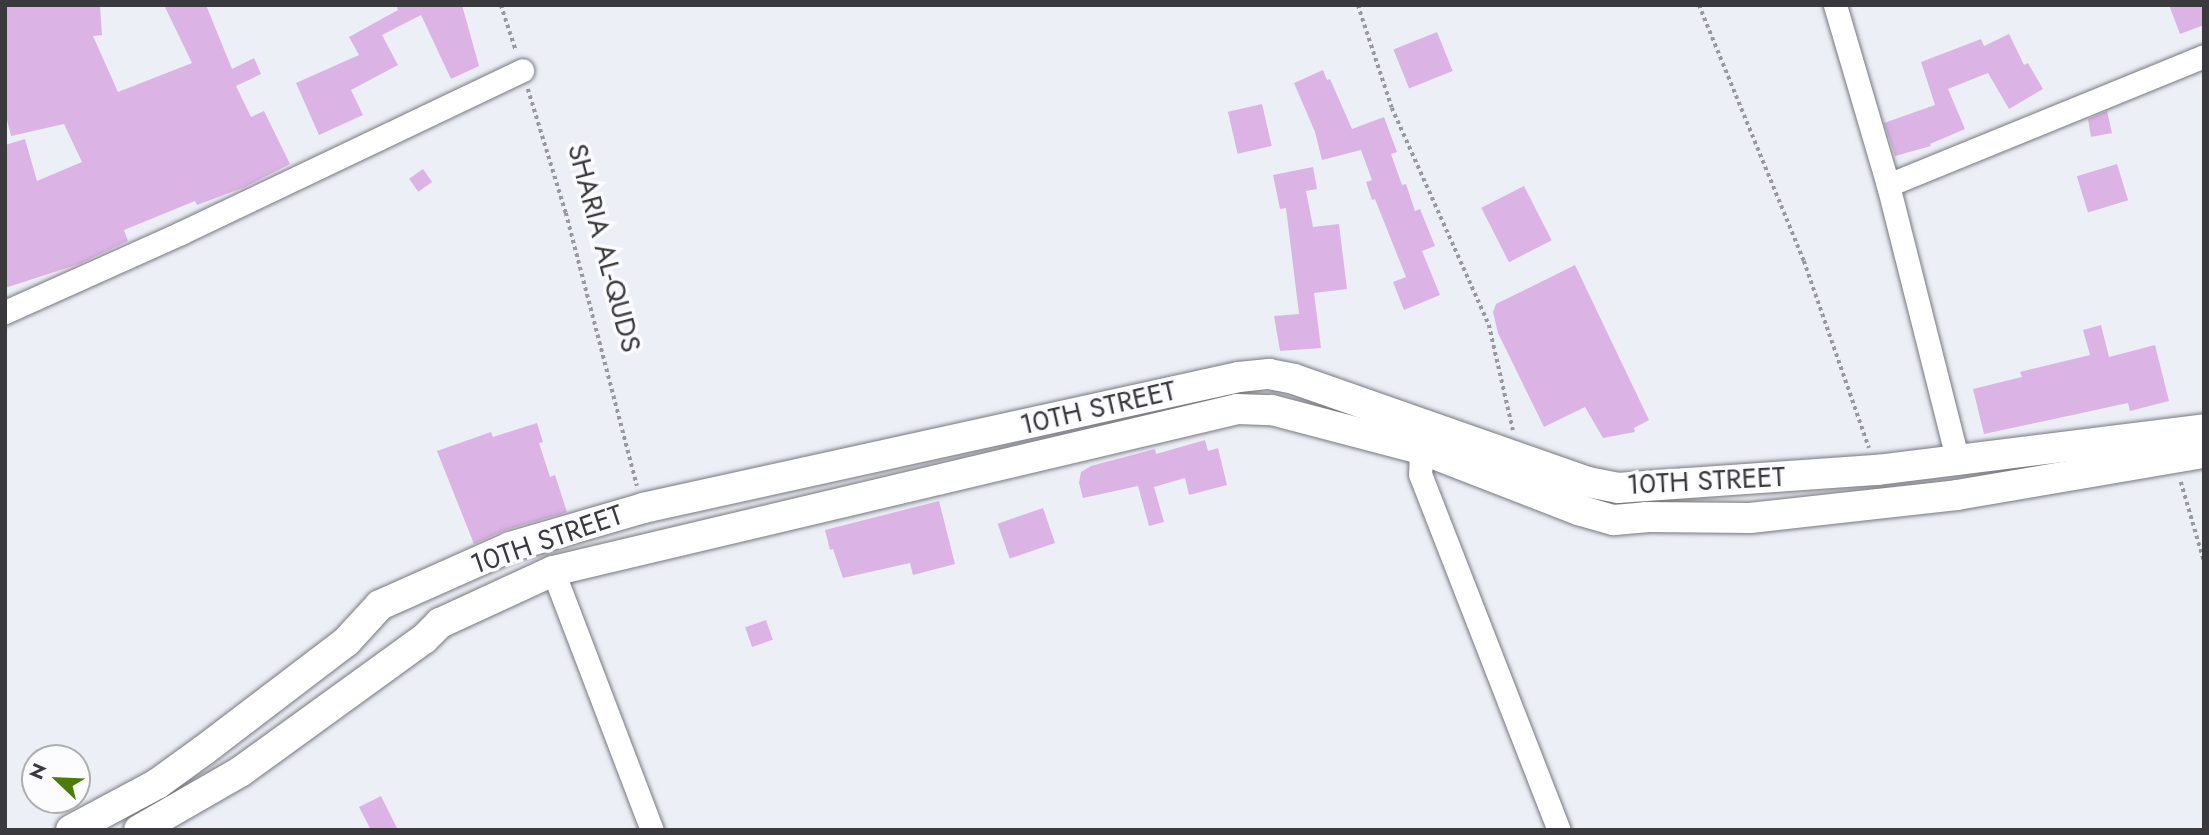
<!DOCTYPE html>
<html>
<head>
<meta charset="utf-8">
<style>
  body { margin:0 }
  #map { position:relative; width:2209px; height:835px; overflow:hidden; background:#edeff7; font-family:Jost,sans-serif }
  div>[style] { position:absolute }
  .building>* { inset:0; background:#dcb3e5; transform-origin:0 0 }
  .path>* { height:3.5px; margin-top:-1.75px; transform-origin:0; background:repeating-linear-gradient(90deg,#98999f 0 3.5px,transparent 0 7px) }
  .roads { filter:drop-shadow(0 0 2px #77787f) drop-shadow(0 0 2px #77787f) }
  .minor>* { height:23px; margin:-11.5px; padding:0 11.5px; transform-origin:11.5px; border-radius:11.5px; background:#fff }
  .major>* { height:30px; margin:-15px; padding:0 15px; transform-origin:15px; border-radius:15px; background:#fff }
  span { translate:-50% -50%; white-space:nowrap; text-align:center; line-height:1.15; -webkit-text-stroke:7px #fcfcfe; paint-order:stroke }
  .street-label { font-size:28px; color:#3a3a3e }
  .frame { position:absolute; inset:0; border:7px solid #3a3a3e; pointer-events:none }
  .north { position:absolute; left:21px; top:744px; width:70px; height:70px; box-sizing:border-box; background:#fcfcfe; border:2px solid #aeaeb1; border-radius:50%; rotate:293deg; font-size:19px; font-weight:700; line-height:28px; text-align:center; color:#3a3a3e }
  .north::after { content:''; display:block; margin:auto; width:24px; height:32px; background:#4c7d08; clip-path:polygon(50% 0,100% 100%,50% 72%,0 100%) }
</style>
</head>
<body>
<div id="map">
  <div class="building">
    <div style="clip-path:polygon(5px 5px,100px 5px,102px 35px,93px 36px,118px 92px,192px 63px,164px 5px,206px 5px,232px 69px,254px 58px,261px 74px,236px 86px,251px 117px,264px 111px,290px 164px,245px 187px,197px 205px,195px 201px,124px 230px,128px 241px,79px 264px,5px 288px,5px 145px,25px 139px,37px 181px,82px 162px,64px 124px,11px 136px,5px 112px)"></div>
    <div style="clip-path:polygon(396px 5px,462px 5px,479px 66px,451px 79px,421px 15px,382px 35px,398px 65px,351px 90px,363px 115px,319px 135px,296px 83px,359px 55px,349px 37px,398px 10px)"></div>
    <div style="clip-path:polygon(2169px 5px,2204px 5px,2204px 25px,2180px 34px)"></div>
    <div style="left:1437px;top:32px;width:42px;height:47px;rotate:68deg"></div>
    <div style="clip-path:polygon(2009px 34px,2024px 65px,2028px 63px,2043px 89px,2009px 109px,1988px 73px,1948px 89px,1965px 129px,1930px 144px,1931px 146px,1895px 156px,1884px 123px,1935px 105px,1921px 62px,1981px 39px,1984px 46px)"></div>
    <div style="clip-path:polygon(1323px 70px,1327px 80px,1330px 79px,1352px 129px,1384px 117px,1397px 152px,1391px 154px,1402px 185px,1406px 184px,1415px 211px,1420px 209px,1435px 246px,1422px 251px,1440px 295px,1404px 310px,1393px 282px,1406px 277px,1375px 199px,1372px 200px,1366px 182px,1372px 180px,1361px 150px,1322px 160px,1315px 132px,1294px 83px)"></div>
    <div style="left:1262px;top:104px;width:43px;height:35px;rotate:77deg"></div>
    <div style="clip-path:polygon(2107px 111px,2112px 133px,2091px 137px,2088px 119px)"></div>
    <div style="left:2117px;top:164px;width:38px;height:42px;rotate:73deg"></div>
    <div style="clip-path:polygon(1313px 167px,1317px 189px,1306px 191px,1313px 227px,1339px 224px,1347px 289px,1314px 293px,1321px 348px,1280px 351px,1274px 316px,1299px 314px,1286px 208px,1280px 209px,1273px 175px)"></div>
    <div style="left:423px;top:169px;width:16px;height:17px;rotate:55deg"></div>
    <div style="left:1524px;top:186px;width:61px;height:48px;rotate:63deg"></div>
    <div style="clip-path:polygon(1575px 265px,1649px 420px,1634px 428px,1635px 432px,1603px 438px,1585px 407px,1544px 427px,1498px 333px,1493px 312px,1496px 304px)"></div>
    <div style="clip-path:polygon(2101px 325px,2109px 357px,2155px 345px,2169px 401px,2130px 411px,2128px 403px,1984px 434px,1973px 389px,2022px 377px,2020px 372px,2090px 355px,2083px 330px)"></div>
    <div style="clip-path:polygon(537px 423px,543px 442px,539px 443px,550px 477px,555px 475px,567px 512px,505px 530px,474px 544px,437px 451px,491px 432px,493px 437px)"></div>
    <div style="clip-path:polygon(1205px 440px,1208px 451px,1218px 448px,1227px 485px,1189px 495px,1185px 478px,1154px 487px,1164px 522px,1149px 526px,1138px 486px,1083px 498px,1079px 483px,1081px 472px,1091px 466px,1155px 449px,1156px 454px)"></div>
    <div style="clip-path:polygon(939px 501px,955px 564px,913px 575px,910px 563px,843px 578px,833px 549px,830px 550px,825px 530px)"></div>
    <div style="left:1043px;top:508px;width:37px;height:48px;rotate:71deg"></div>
    <div style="left:766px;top:620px;width:21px;height:22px;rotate:71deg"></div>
    <div style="clip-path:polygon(381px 796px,398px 830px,371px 830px,359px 807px)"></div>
  </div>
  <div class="path">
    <div style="left:501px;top:5px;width:48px;rotate:71.9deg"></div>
    <div style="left:1358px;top:5px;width:108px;rotate:71.7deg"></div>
    <div style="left:1392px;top:108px;width:238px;rotate:65.9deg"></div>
    <div style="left:1489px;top:325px;width:108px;rotate:77.1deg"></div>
    <div style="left:1699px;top:5px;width:277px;rotate:67.7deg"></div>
    <div style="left:1804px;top:261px;width:198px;rotate:70.8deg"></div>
    <div style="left:528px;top:89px;width:130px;rotate:73deg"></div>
    <div style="left:566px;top:213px;width:282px;rotate:75.4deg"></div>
    <div style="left:2181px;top:482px;width:82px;rotate:73.8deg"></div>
  </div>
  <div class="roads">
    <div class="minor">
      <div style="left:1835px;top:5px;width:188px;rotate:73.6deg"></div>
      <div style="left:1888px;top:185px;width:286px;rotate:75.8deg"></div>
      <div style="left:1888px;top:185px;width:341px;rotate:-22.2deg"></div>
      <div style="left:5px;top:312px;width:193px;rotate:-24.2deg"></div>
      <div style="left:181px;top:233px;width:378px;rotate:-25.5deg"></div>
      <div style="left:1421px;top:449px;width:25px;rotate:92deg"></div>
      <div style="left:1420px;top:474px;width:382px;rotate:68.7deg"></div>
      <div style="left:553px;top:571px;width:277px;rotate:69.1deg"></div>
    </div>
    <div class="major">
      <div style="left:71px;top:830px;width:98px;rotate:-28.1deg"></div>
      <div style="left:157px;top:784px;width:58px;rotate:-35.9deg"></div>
      <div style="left:204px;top:750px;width:178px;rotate:-37.3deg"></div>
      <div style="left:346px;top:642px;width:50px;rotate:-47.4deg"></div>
      <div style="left:380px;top:605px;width:142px;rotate:-24deg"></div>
      <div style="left:510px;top:547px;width:139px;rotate:-16.3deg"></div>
      <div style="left:643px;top:508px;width:610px;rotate:-12.4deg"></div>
      <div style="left:1239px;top:377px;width:30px;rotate:-6deg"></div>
      <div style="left:1269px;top:374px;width:25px;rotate:11deg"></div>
      <div style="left:1294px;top:379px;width:312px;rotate:19.3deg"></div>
      <div style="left:1588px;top:482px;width:31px;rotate:11deg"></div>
      <div style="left:1618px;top:488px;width:260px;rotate:-4deg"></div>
      <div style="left:1877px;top:470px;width:330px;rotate:-7.1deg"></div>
      <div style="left:139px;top:830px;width:116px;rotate:-29.9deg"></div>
      <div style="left:240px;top:772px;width:227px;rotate:-35.9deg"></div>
      <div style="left:424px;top:639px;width:23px;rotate:-45deg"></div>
      <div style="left:440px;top:623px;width:124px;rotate:-24.7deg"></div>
      <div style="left:553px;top:571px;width:703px;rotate:-13.32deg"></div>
      <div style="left:1237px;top:409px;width:35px;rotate:2deg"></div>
      <div style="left:1272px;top:410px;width:154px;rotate:14.7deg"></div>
      <div style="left:1421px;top:449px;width:168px;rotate:21.2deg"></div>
      <div style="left:1578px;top:510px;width:37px;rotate:16deg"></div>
      <div style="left:1614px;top:520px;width:32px;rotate:-5deg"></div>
      <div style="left:1646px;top:517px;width:104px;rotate:0.6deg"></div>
      <div style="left:1750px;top:518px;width:208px;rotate:-6.3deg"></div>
      <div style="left:1957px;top:495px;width:251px;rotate:-9.7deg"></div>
    </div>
  </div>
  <div class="street-label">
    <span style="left:604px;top:248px;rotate:75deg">SHARIA AL-QUDS</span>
    <span style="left:1098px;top:408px;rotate:-13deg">10TH STREET</span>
    <span style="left:1706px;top:481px;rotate:-3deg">10TH STREET</span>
    <span style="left:547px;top:540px;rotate:-19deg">10TH STREET</span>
  </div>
  <div class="frame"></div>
  <div class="north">N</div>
</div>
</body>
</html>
